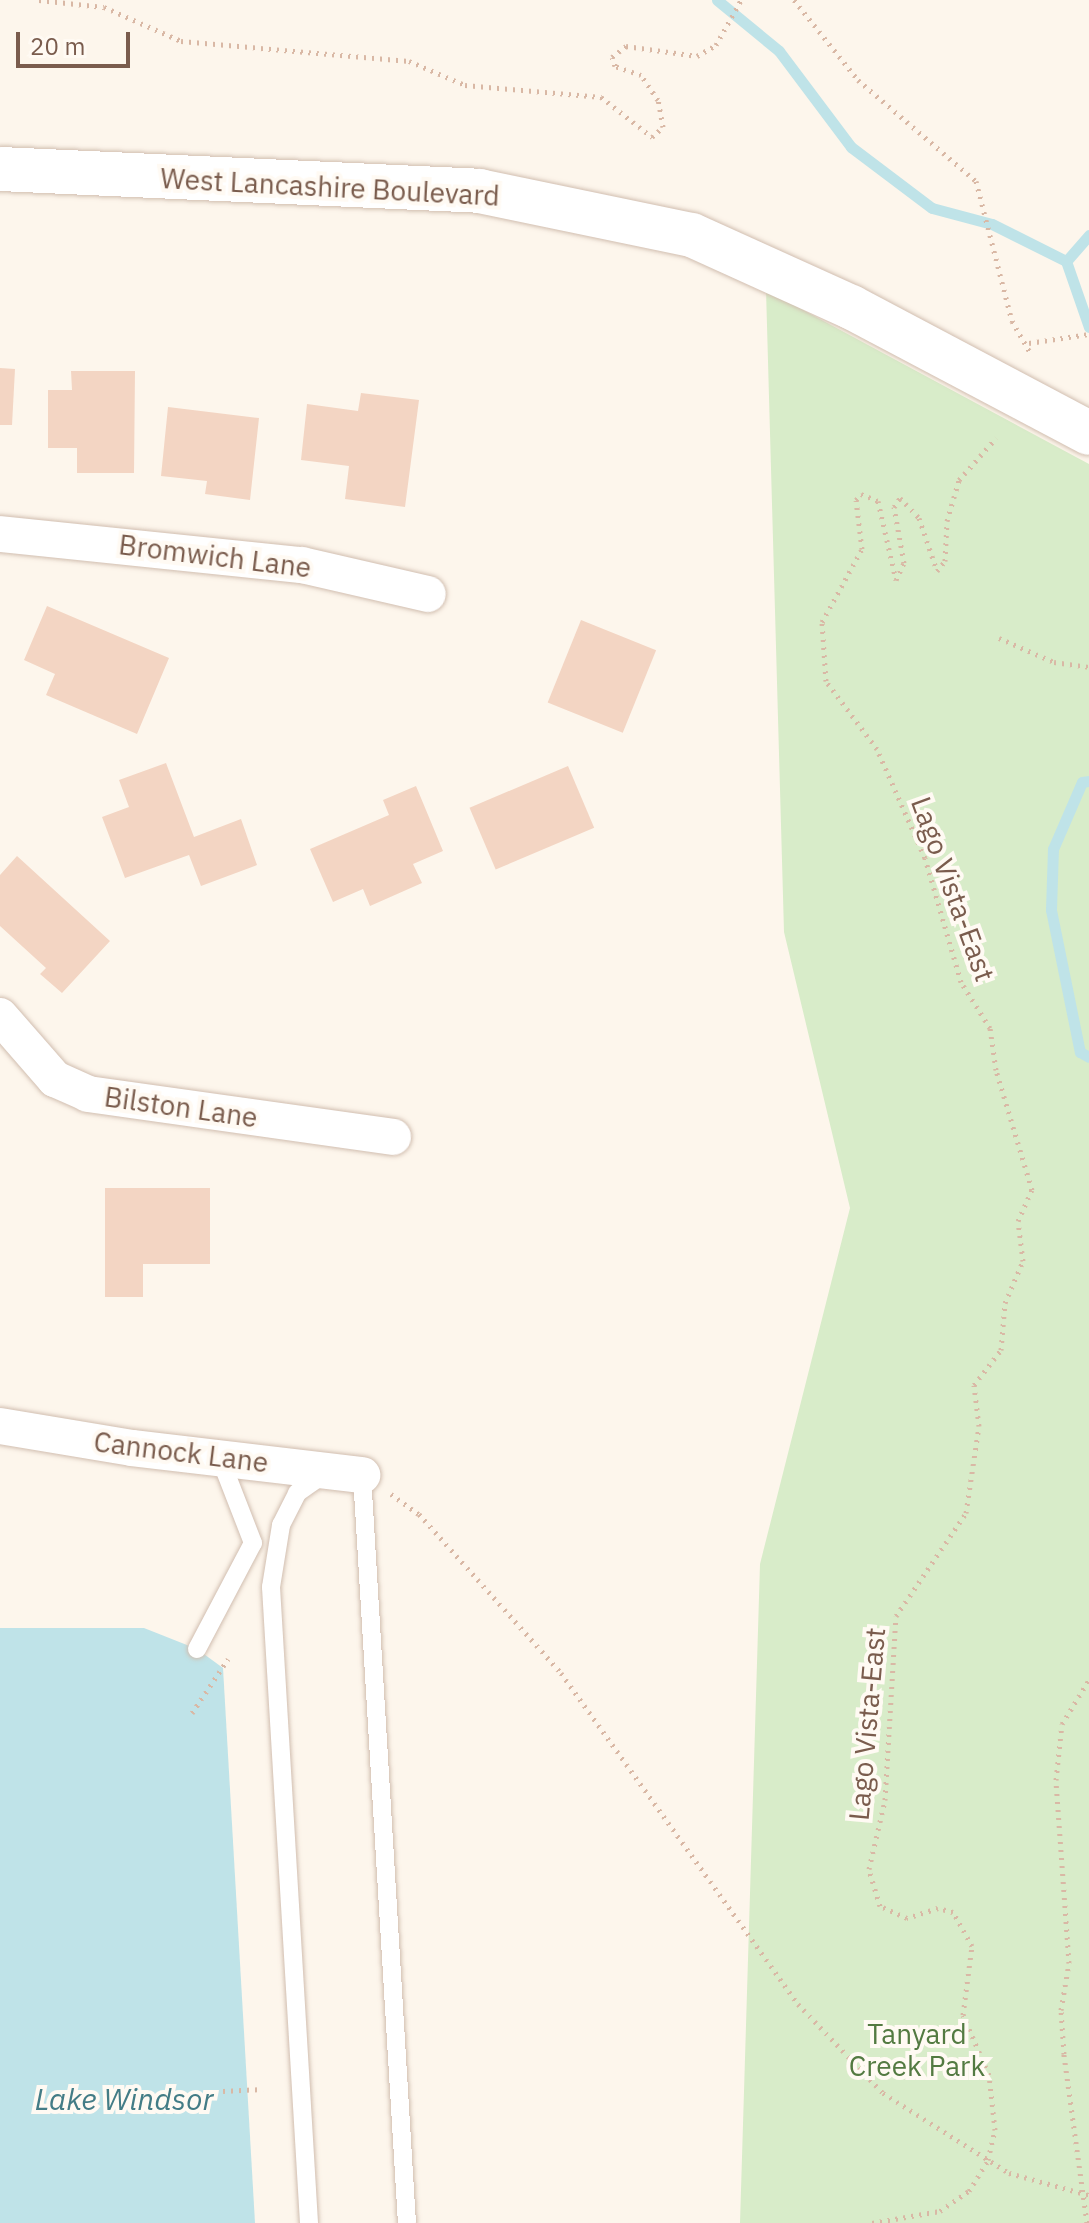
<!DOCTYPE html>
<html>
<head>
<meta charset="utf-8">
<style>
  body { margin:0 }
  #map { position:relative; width:1089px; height:2223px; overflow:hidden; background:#fdf6ec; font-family:"IBM Plex Sans",sans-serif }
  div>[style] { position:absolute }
  .green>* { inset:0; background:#d8ecc9 }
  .water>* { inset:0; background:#bfe3e8 }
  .stream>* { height:11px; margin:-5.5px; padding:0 5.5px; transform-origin:5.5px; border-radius:5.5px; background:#bfe3e8 }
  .building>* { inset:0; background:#f3d5c3; transform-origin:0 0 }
  .path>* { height:5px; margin-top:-2.5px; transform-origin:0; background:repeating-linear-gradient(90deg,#d9b8a5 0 2px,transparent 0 8px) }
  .roads { filter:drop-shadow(0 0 2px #d1beb0) drop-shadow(0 0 2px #d1beb0) }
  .service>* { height:18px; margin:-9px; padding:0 9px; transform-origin:9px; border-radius:9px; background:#fff }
  .minor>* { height:36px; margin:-18px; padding:0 18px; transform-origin:18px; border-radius:18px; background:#fff }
  .secondary>* { height:44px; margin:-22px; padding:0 22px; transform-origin:22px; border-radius:22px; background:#fff }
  span { translate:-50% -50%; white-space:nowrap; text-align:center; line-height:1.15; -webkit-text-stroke:8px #fffaf3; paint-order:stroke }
  .street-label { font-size:28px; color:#7a5c4d }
  .park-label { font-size:28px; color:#537a41 }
  .water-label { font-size:30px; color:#437c86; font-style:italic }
  .scale { position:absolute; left:16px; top:32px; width:114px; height:36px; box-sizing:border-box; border:4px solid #7a5c4d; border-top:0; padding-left:10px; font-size:24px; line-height:28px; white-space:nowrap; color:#7a5c4d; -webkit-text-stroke:6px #fffaf3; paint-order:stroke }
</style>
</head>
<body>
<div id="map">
  <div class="green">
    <div style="clip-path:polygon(766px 290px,1089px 464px,1089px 2223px,740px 2223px,760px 1564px,850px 1208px,784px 932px)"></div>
  </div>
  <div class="water">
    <div style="clip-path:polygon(0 1628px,144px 1628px,197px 1649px,223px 1668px,255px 2223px,0 2223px)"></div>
  </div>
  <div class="stream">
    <div style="left:717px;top:0;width:80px;rotate:39.4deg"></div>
    <div style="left:779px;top:51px;width:120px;rotate:53.1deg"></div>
    <div style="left:851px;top:147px;width:101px;rotate:37deg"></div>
    <div style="left:932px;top:208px;width:62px;rotate:14.9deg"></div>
    <div style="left:992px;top:224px;width:83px;rotate:26.6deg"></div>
    <div style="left:1089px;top:235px;width:35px;rotate:131deg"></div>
    <div style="left:1066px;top:261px;width:70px;rotate:70.8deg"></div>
    <div style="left:1089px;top:781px;width:7px;rotate:172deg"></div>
    <div style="left:1082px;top:782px;width:73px;rotate:113.4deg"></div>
    <div style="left:1053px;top:849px;width:61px;rotate:91.9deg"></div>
    <div style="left:1051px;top:910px;width:145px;rotate:78.5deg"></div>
    <div style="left:1080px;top:1052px;width:10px;rotate:29deg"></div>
  </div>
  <div class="building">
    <div style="clip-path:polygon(0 368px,15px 369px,12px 425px,0 425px)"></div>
    <div style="clip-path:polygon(71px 371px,135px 371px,134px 473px,77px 473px,77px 448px,48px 448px,48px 390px,72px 390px)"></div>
    <div style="clip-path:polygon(361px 393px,419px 400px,405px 507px,345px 499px,349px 466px,301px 460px,307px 404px,358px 411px)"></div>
    <div style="clip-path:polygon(168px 407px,259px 418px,250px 500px,205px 494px,207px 481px,161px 476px)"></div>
    <div style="clip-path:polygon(47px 606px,169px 658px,137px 734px,46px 695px,55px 674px,24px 660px)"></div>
    <div style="left:581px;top:620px;width:81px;height:89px;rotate:22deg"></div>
    <div style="clip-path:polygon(166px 763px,194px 837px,241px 819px,257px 865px,201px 886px,189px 855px,125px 878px,102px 817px,129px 807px,119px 780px)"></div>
    <div style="left:568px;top:766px;width:67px;height:107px;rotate:67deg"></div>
    <div style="clip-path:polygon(416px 786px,443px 851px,413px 864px,422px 883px,370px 906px,363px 889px,333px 902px,310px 849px,389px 815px,383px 800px)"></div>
    <div style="clip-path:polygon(17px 856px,110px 941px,62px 993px,40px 974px,46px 968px,0 926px,0 875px)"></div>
    <div style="clip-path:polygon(105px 1188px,210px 1188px,210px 1264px,143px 1264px,143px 1297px,105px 1297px)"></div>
  </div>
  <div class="path">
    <div style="left:39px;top:0;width:65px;rotate:6.1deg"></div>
    <div style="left:104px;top:7px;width:84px;rotate:23.8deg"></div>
    <div style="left:181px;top:41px;width:229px;rotate:5deg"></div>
    <div style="left:409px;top:61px;width:61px;rotate:23.2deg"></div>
    <div style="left:465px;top:85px;width:137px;rotate:5deg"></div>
    <div style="left:601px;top:97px;width:65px;rotate:38.1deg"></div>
    <div style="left:652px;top:137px;width:15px;rotate:-42deg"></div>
    <div style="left:663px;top:127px;width:27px;rotate:-100deg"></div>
    <div style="left:658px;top:100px;width:30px;rotate:-124deg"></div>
    <div style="left:641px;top:75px;width:28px;rotate:-161deg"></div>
    <div style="left:615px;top:66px;width:9px;rotate:-108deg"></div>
    <div style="left:612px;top:57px;width:18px;rotate:-38deg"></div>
    <div style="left:626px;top:46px;width:72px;rotate:8deg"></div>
    <div style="left:697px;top:56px;width:22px;rotate:-30deg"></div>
    <div style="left:716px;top:45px;width:51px;rotate:-60.9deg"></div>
    <div style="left:794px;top:0;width:102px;rotate:51.3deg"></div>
    <div style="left:858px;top:80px;width:155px;rotate:40.6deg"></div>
    <div style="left:976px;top:181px;width:145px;rotate:75.6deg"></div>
    <div style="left:1012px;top:321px;width:36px;rotate:60deg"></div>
    <div style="left:1029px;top:343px;width:61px;rotate:-8.5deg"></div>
    <div style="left:999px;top:638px;width:60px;rotate:23.6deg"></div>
    <div style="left:1054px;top:662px;width:35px;rotate:8deg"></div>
    <div style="left:391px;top:1494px;width:34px;rotate:36deg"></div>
    <div style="left:419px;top:1514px;width:213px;rotate:48.2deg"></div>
    <div style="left:561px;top:1673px;width:407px;rotate:54.4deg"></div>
    <div style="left:798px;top:2004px;width:123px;rotate:46.3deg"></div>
    <div style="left:883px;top:2093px;width:149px;rotate:32.4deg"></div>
    <div style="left:1009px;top:2173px;width:83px;rotate:15.4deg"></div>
    <div style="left:192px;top:1713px;width:65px;rotate:-56.3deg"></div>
    <div style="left:223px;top:2091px;width:40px;rotate:-2.9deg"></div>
    <div style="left:872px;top:2223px;width:69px;rotate:-10deg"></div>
    <div style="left:940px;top:2211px;width:35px;rotate:-35deg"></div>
    <div style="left:969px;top:2191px;width:36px;rotate:-58deg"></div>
    <div style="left:988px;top:2160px;width:31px;rotate:-77deg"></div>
    <div style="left:995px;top:2130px;width:55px;rotate:-96.2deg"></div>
    <div style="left:989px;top:2075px;width:65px;rotate:-113.4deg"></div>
    <div style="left:963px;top:2015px;width:70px;rotate:-82.6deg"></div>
    <div style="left:972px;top:1946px;width:39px;rotate:-119deg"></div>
    <div style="left:953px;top:1912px;width:16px;rotate:-165deg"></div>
    <div style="left:938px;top:1908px;width:33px;rotate:162deg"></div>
    <div style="left:907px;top:1918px;width:30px;rotate:-156deg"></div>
    <div style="left:880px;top:1906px;width:39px;rotate:-107deg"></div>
    <div style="left:869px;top:1869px;width:71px;rotate:-76.9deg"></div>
    <div style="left:885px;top:1800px;width:184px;rotate:-86.6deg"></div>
    <div style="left:896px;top:1616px;width:125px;rotate:-55.8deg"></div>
    <div style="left:966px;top:1513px;width:88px;rotate:-81.5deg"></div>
    <div style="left:979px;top:1426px;width:41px;rotate:-97deg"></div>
    <div style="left:974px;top:1385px;width:44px;rotate:-52.4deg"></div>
    <div style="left:1001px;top:1350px;width:47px;rotate:-85.1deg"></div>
    <div style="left:1005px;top:1303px;width:46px;rotate:-66.8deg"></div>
    <div style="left:1023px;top:1261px;width:40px;rotate:-97.1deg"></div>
    <div style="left:1018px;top:1221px;width:34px;rotate:-66deg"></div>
    <div style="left:1032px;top:1190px;width:125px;rotate:-106.7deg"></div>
    <div style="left:996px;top:1070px;width:42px;rotate:-98.1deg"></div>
    <div style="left:990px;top:1028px;width:54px;rotate:-122.2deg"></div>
    <div style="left:961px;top:982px;width:129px;rotate:-106.2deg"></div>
    <div style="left:925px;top:858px;width:119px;rotate:-113.8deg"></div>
    <div style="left:877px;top:749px;width:85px;rotate:-126.9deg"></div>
    <div style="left:826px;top:681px;width:59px;rotate:-93.9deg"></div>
    <div style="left:822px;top:622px;width:83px;rotate:-61.3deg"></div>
    <div style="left:862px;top:549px;width:49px;rotate:-97deg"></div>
    <div style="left:856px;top:500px;width:8px;rotate:-50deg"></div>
    <div style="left:861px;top:494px;width:18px;rotate:22deg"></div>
    <div style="left:878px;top:501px;width:81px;rotate:77.2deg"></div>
    <div style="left:896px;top:580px;width:19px;rotate:-65deg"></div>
    <div style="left:904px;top:563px;width:57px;rotate:-100.1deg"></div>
    <div style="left:894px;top:507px;width:11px;rotate:-56deg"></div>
    <div style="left:900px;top:498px;width:28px;rotate:46deg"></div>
    <div style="left:919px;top:518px;width:56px;rotate:71.2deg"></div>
    <div style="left:937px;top:571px;width:13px;rotate:-51deg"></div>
    <div style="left:945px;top:561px;width:40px;rotate:-87.1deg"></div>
    <div style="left:947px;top:521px;width:43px;rotate:-73.7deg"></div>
    <div style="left:959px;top:480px;width:56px;rotate:-48.6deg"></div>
    <div style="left:1087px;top:2223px;width:171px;rotate:-97.8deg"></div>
    <div style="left:1064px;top:2054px;width:44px;rotate:-93.9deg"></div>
    <div style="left:1061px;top:2010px;width:48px;rotate:-80.3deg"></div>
    <div style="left:1069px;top:1963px;width:183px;rotate:-94.1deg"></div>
    <div style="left:1056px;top:1780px;width:56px;rotate:-83.9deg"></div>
    <div style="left:1062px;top:1724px;width:52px;rotate:-58.5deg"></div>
  </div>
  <div class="roads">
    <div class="service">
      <div style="left:362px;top:1475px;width:749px;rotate:86.56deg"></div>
      <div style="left:197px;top:1649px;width:120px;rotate:-62.2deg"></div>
      <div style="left:253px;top:1543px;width:91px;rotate:-111.2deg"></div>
      <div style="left:309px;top:2223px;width:637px;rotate:-93.42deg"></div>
      <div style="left:271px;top:1587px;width:63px;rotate:-80.8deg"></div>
      <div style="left:281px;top:1525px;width:36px;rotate:-63deg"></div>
      <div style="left:297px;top:1493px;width:33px;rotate:-35deg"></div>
    </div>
    <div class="minor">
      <div style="left:0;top:534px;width:304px;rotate:5.9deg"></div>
      <div style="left:302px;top:565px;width:129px;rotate:13deg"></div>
      <div style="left:0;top:1016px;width:84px;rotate:48.9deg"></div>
      <div style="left:55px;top:1079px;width:36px;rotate:24deg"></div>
      <div style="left:88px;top:1094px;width:308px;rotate:8deg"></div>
      <div style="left:0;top:1426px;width:134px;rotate:9.5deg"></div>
      <div style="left:132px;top:1448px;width:232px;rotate:6.7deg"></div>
    </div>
    <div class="secondary">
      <div style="left:0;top:169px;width:480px;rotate:2.6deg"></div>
      <div style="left:479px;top:191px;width:217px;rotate:11.7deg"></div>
      <div style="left:692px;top:235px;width:175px;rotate:24.4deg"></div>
      <div style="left:851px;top:307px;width:269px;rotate:27.9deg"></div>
    </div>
  </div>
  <div class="street-label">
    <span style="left:330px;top:187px;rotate:3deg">West Lancashire Boulevard</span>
    <span style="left:215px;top:556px;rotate:7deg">Bromwich Lane</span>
    <span style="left:953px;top:889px;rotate:70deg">Lago Vista-East</span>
    <span style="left:181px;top:1107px;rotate:8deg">Bilston Lane</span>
    <span style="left:181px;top:1452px;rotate:7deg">Cannock Lane</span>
    <span style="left:867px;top:1724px;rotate:-85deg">Lago Vista-East</span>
  </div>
  <div class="park-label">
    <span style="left:917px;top:2050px">Tanyard<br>Creek Park</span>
  </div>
  <div class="water-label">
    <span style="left:124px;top:2099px">Lake Windsor</span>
  </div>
  <div class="scale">20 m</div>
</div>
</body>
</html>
